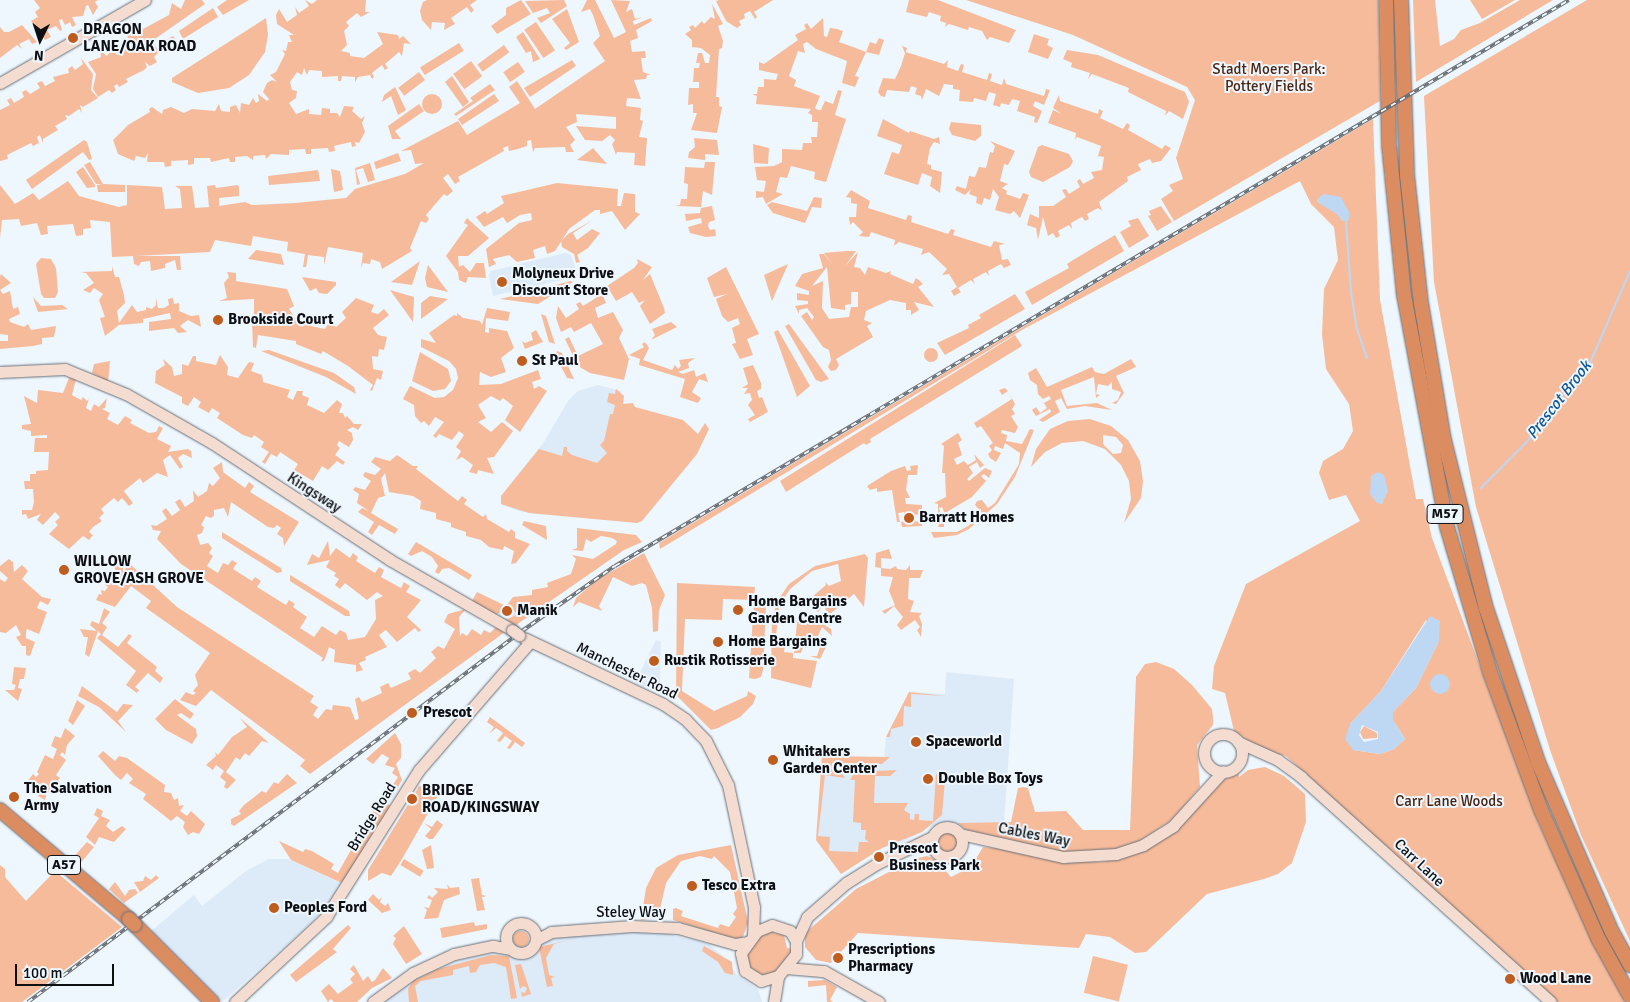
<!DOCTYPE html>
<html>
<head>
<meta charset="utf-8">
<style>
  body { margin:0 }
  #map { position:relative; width:1630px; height:1002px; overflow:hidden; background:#eef6fe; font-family:Signika,sans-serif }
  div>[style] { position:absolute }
  .built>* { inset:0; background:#ddeaf8 }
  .green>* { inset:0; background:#f6bb9b; transform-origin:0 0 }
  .round { border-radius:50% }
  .water>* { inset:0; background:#bed7f3 }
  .stream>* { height:2px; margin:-1px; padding:0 1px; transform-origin:1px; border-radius:1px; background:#bed7f3 }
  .roads { filter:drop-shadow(0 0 1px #686f76) drop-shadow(0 0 1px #686f76) }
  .secondary>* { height:11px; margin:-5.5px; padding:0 5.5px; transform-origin:5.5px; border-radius:5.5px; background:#f4dcd0 }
  .secondary>.ring { margin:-5.5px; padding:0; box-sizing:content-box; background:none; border:11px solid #f4dcd0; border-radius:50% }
  .highway>* { height:14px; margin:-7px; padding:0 7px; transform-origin:7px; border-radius:7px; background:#db8c61 }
  .rail>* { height:4px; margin-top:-2px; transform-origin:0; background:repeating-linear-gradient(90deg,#eef6fe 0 5.5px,#696e73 0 11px); box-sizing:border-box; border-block:1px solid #696e73 }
  .bridges { filter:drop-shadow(0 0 1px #686f76) drop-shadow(0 0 1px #686f76) }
  .secondary-bridge>* { height:11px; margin:-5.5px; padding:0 5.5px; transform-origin:5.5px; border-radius:5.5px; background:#f4dcd0 }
  .highway-bridge>* { height:14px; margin:-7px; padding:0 7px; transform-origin:7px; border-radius:7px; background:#db8c61 }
  .dots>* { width:14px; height:14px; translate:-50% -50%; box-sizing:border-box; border:2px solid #eef6fe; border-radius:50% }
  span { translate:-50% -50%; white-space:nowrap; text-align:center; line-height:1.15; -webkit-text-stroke:4px #eef6fe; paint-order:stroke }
  .shield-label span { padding:1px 4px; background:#eef6fe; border:1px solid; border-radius:4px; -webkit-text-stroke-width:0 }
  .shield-label { font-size:14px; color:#0d0f12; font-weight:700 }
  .poi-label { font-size:15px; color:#0d0f12; font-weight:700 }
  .left { translate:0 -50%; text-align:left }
  .park-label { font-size:15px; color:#482613 }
  .street-label { font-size:15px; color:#0d0f12 }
  .water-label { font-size:16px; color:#125693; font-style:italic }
  .north { position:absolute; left:15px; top:15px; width:50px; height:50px; -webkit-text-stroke:4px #eef6fe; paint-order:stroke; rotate:184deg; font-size:14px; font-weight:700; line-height:20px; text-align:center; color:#0d0f12 }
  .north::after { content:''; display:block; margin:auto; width:18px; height:22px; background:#0d0f12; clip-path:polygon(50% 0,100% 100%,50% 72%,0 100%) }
  .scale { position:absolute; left:15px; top:964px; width:99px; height:22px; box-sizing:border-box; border:2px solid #0d0f12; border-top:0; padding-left:6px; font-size:15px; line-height:18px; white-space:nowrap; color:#0d0f12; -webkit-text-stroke:4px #eef6fe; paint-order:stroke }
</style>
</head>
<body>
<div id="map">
  <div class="built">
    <div style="clip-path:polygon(565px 253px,571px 255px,579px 279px,575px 277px,493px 296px,489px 275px,491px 271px)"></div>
    <div style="clip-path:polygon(598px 385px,621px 391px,616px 417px,690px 441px,543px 515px,519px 511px,501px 504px,501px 496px,544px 442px,568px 401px,578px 391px)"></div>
    <div style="clip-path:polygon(512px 601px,525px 608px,500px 624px,492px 619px)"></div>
    <div style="clip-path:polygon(656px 640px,661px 642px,660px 683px,651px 690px,635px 683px)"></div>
    <div style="clip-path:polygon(946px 672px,1014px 679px,1004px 822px,931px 826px,903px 842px,882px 848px,841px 874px,816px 840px,822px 756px,884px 759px,886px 737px,909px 692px,945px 694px)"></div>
    <div style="clip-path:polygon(269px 859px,288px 859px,341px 883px,322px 913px,222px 1002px,150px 932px,194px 895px,202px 906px,246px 871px)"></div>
    <div style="clip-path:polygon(652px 930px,709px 944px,727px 960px,737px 975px,758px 989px,762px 1002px,385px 1002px,410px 975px,447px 959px,510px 949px,524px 953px,532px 949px,536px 940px,559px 933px)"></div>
  </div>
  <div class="green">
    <div style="clip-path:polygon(34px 0,98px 0,95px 2px,98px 7px,93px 15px,88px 5px,86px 6px,83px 16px,72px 17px,76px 25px,72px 27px,70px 22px,65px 25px,62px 19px,59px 20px,62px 30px,60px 31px,56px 26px,47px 30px,51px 37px,45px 40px,31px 21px,38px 17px,35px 12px,40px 8px)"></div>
    <div style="clip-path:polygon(185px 0,202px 0,205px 4px,152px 41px,159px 52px,154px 57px,157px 62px,150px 66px,145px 62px,147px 67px,144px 70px,126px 79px,128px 82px,119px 87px,117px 84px,114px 86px,116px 90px,112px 93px,109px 90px,98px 97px,93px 89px,96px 74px,88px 62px,101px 57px,100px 50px,107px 56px,112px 49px,117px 55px,119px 53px,113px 43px,118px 46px,129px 39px,127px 36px,139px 32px,135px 25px,138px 22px,143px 29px,169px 15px,172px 3px,181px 9px)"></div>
    <div style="clip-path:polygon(227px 0,249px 0,223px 15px,217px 7px)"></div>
    <div style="clip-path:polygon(305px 0,312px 4px,317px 0,366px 0,365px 12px,370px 12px,361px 17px,357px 13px,346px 22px,349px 26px,344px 31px,347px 45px,341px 51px,350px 53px,350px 56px,364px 58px,383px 44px,377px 32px,398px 35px,399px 39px,403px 36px,411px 44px,404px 43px,402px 56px,399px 52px,385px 64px,388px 68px,385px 70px,382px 65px,372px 73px,374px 77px,372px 79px,370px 75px,358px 77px,355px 82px,355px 77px,342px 76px,341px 81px,338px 81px,338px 76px,322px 77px,322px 71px,309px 70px,307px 75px,304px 68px,302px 75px,297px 72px,290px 82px,292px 90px,297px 91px,296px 98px,289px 103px,296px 114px,309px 109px,309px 114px,321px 115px,322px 108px,330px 109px,330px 113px,337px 113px,340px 117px,344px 106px,354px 107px,352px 111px,361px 119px,365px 116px,362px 123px,365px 132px,359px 143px,355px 142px,356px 146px,352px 147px,351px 142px,334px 146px,335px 151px,329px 152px,328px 148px,311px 149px,311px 154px,306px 154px,305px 149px,289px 150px,289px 155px,271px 154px,266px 159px,265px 155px,253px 156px,253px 160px,247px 156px,235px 157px,235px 162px,230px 162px,229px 158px,211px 162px,210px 158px,194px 158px,194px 164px,188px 165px,188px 160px,171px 161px,171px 166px,165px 167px,164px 162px,147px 162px,148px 153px,145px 158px,136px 156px,134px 161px,118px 154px,113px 140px,128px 125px,150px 112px,149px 109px,152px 107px,162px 114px,163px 110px,171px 107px,184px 113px,192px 109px,215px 111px,219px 104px,221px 111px,230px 112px,230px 107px,236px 105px,240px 113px,241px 103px,249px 105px,253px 98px,256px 103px,259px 101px,258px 94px,267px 101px,269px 99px,263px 92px,267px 83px,272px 80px,277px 82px,270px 75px,276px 72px,285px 54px,282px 50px,286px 51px,288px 42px,292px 42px,289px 35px,294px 35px,277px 24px,276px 15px,279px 9px,287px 22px,297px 15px,295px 7px,299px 13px,309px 6px)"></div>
    <div style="clip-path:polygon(427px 0,477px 0,470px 5px,474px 10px,471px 13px,467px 7px,451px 18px,455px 24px,444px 30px,445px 23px,432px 22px,431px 30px,422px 20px,420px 11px,423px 2px)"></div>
    <div style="clip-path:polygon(521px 0,531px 14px,497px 34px,491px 26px,506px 15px,506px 8px)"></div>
    <div style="clip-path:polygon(564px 0,567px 6px,541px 23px,537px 18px,550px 13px,547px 8px,533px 13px,525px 1px)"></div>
    <div style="clip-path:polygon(587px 0,595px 0,614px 38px,626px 32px,611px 0,630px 1px,626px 12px,632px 9px,635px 19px,643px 17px,633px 21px,634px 25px,651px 18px,652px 21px,636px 30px,638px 38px,630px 41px,632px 52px,645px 51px,646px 58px,641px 58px,643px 72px,651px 75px,647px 75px,646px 79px,634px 80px,641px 99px,627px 98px,626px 106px,641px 108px,640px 120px,643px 121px,639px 137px,647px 138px,645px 166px,634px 165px,635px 153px,617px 152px,616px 155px,612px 144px,615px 140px,610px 135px,602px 141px,585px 140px,576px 126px,616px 129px,616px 117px,576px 114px,577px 122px,566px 127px,575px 140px,570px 145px,574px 152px,566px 152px,565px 147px,535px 148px,533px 152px,531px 140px,527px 141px,527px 146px,518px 149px,509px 151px,508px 146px,503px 148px,504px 151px,458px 177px,460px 181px,455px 184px,448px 174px,443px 178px,453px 191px,447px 196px,444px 194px,426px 215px,429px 219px,426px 223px,421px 221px,410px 248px,412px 251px,382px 269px,380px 262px,371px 259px,370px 264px,363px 263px,361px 268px,363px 253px,328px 247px,324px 265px,324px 257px,308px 255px,306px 267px,303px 267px,305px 254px,287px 251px,288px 242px,253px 236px,251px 246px,215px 240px,210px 252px,136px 256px,180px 256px,181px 270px,177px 270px,175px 260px,165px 264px,165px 268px,151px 271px,150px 261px,141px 262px,139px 266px,134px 264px,133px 256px,112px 257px,110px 222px,90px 220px,91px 228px,83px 229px,83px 235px,76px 236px,73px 224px,47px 226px,48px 234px,41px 235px,37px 223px,21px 226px,19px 219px,2px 220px,0 238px,0 185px,15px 204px,33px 193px,39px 200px,68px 181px,79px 196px,119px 207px,127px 205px,127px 185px,162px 187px,165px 209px,182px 208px,180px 189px,175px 186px,192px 186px,195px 208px,209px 207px,207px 186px,215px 185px,216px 188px,238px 185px,239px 188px,239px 196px,219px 198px,219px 206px,245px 202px,252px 205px,295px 203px,346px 198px,355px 189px,405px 174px,424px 163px,415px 164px,411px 150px,401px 151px,458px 121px,467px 135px,520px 103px,509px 87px,517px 81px,535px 109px,605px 61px,593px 43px,600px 36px,593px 15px,590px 9px,581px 12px)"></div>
    <div style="clip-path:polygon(719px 0,773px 0,754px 12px,757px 17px,755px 19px,750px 11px,744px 14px,745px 18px,739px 21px,741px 25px,737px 28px,726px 21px,716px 1px)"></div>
    <div style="clip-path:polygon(909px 0,938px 0,1016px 30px,1009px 43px,990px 37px,987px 40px,982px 31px,969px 27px,968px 30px,949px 24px,945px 27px,946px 23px,940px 21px,941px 16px,929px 12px,927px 17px,906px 12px)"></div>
    <div style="clip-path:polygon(966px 0,1378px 0,1380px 101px,1174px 221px,1161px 199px,1173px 191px,1169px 185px,1183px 179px,1176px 158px,1195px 100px,1187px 87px,1073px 35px)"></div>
    <div style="clip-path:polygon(1413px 0,1435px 0,1440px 46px,1454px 39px,1461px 30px,1480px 23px,1520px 0,1553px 0,1416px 82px)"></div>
    <div style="clip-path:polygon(1470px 0,1515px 0,1482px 19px)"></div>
    <div style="clip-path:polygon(1587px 0,1630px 0,1630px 941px,1581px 835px,1550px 750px,1476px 507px,1434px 282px,1424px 96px)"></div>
    <div style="clip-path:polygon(712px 4px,723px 24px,718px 26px,723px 41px,722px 48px,719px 49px,716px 97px,719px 97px,719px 106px,722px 107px,717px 133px,691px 130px,697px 113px,693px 113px,693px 104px,688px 105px,689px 88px,699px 88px,699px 82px,693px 82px,694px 68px,699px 68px,700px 63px,696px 63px,698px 53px,702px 53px,705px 63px,709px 63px,710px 55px,701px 48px,692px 47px,692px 40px,685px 34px,691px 30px,689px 27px,693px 25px,695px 28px,702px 21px,704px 24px,711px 17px,715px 19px)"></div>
    <div style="clip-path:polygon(213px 8px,218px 17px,183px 39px,179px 31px)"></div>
    <div style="clip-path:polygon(567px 9px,579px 42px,566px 50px,564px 48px,570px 43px,552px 19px)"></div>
    <div style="clip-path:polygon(266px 18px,268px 35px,265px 52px,249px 75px,229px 88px,198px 93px,172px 82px,172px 78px)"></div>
    <div style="clip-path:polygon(823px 18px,824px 36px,827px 37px,830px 28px,837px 29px,843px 31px,839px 42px,853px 47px,866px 52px,870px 42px,876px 44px,879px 38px,884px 40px,879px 55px,866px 52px,855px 76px,859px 77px,855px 87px,842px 83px,847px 61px,816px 49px,807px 42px,803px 44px,805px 53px,798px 51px,789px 76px,796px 80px,794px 86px,820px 96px,815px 108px,818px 110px,821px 110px,825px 101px,833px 104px,838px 90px,842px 91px,835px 115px,846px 119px,826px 182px,814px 179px,815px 172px,791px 166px,787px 178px,780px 177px,776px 192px,783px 194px,766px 204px,763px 197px,756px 198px,756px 191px,764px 192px,766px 181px,757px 180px,755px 167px,774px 166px,782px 162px,782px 149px,802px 150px,803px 143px,812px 143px,811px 137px,817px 137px,818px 122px,812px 122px,812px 115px,808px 113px,811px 109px,756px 104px,757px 96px,752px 94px,757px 94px,758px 87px,764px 87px,764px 79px,776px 80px,778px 74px,759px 70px,759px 62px,764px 64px,798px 40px,795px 35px,806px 29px,804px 25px,807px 23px,811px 29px)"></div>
    <div style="left:536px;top:22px;width:34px;height:14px;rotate:56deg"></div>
    <div style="clip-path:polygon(22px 25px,37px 42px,32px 44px,29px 39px,19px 44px,22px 49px,17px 45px,0 58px,0 27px,4px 32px,9px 32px)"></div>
    <div style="clip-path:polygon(523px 32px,528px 40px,540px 59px,533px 62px,531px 51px,526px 53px,516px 37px)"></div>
    <div style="clip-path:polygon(1034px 34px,1049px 39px,1047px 45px,1053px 48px,1048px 59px,1028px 52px)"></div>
    <div style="clip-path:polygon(173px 36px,179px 44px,165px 53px,157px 46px)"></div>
    <div style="left:459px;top:43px;width:9px;height:46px;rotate:58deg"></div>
    <div style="left:504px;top:45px;width:9px;height:33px;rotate:54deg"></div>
    <div style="clip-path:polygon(902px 46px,907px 48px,906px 52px,944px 64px,948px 60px,947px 67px,958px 71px,961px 64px,964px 65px,962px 72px,987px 80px,989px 73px,992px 74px,990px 81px,1002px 85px,1004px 78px,1006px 84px,1044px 96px,1046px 89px,1050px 90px,1044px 105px,1035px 101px,1033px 106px,1042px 111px,1037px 123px,1034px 122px,1035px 117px,1017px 111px,1020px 101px,1012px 99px,1009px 105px,1001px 103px,1000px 107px,993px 105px,996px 94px,989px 92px,986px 101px,974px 98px,973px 102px,959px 101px,960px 90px,953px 89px,953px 85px,944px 84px,939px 96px,926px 89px,922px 100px,921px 96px,915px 94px,917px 88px,911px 86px,909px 92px,887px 90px,885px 97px,881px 96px,878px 92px,883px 78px,895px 79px,901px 66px,905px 53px)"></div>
    <div style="clip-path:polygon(1067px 50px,1098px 55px,1185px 92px,1189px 102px,1183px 119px,1169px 111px,1165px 116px,1166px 111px,1128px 92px,1129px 88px,1092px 74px,1088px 79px,1090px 73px,1071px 67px,1072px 63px,1063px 59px)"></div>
    <div style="clip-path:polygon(81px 58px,93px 74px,91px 90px,98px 98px,83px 107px,80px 105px,82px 113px,79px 109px,69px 116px,65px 115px,67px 119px,55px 126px,58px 130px,43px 139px,43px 143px,40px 135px,37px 137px,39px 143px,33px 146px,31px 143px,7px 155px,8px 159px,0 161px,0 110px,10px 105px,7px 100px,11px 98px,14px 103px,24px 97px,22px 92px,26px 90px,30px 94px,40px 88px,37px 83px,42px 81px,45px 86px,55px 81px,53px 77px,69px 73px,68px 69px,72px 66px,75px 70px,83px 64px)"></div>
    <div style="clip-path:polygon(572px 60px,576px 66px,530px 97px,524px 88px)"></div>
    <div style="left:471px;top:61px;width:19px;height:22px;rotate:54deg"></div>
    <div style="left:518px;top:62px;width:12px;height:18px;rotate:55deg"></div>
    <div style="left:419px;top:72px;width:10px;height:26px;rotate:53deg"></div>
    <div style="clip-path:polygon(452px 76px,469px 102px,463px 107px,445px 82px)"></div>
    <div style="clip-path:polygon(490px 84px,495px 90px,456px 116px,454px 114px,473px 101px,470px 98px)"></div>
    <div style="clip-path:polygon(395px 87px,406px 110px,398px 115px,391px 96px,382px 102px,384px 95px)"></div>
    <div style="clip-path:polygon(494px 94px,499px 101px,462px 125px,458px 119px)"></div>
    <div class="round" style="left:422px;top:94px;width:20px;height:20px"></div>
    <div style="clip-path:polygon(1059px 95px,1060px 101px,1098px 114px,1099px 109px,1103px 111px,1100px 118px,1123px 129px,1127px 123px,1130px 125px,1128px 130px,1162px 149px,1165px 145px,1171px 148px,1161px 161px,1152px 163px,1150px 159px,1138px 164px,1141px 170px,1127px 177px,1128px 181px,1099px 202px,1102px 211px,1098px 208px,1087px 214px,1089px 219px,1085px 221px,1082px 217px,1071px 223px,1072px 229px,1069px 225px,1058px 231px,1060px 236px,1056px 238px,1053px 233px,1048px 236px,1043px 217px,1038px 240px,1036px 228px,1027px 225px,1030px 214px,1039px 218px,1039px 206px,1053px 206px,1066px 197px,1062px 190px,1066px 189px,1069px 194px,1080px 187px,1077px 181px,1080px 179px,1083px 184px,1094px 178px,1091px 172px,1102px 170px,1104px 157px,1098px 156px,1101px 146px,1077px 137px,1075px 140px,1076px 133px,1048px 123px,1053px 110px,1062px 114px,1053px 108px)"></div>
    <div style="clip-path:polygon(419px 104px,424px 111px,395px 131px,401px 139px,392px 139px,388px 126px)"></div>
    <div style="clip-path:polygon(883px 119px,909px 133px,910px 131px,934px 139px,939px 137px,940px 144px,934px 142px,930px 148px,927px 164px,931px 165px,931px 169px,942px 172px,940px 193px,930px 186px,932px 177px,922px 173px,918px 185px,884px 174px,892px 152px,899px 154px,902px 145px,877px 136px)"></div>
    <div style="clip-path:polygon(evenodd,1373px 119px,1380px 300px,1416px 499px,1423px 499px,1432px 538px,1540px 827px,1625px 1002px,1557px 1002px,1286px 756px,1260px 749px,1234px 731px,1225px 693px,1212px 689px,1214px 666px,1246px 584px,1360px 521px,1346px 495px,1329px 500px,1319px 473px,1323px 461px,1343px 449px,1353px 431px,1349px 404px,1326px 369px,1322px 334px,1324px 289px,1338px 260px,1334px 227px,1311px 204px,1300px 181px,1022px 330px,660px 549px,659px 543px,1373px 119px,1426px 620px,1439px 641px,1416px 688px,1393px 712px,1393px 720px,1405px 739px,1394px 749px,1380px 754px,1353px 750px,1350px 724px,1381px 691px,1426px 620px)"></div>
    <div style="clip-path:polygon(951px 122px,981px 125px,981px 136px,975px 141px,952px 135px,949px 129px)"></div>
    <div style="clip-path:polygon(694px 138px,717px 140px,719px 155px,705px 154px,705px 160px,688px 158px,689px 152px,695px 147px)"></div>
    <div style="clip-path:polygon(84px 140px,87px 142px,92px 159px,89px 160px,83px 152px,32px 189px,26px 180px)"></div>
    <div style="clip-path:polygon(990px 141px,1015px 151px,1008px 165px,1004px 164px,1000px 181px,1008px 184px,1002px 188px,1007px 191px,1006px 194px,1020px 199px,1023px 193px,1029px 195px,1020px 218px,1014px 211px,1010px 214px,995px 210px,999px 197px,993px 189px,990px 200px,984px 198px,982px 205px,976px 203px,977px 197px,969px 194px,971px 189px,965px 195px,955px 190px,957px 186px,966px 189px,969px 176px,975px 177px,979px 167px,986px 168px,990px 152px,993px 153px,995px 146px)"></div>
    <div style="clip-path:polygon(753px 144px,769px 148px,768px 164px,754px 163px)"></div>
    <div style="clip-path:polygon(1042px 145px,1069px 154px,1073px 161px,1070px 167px,1043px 182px,1031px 177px,1029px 172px,1038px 147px)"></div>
    <div style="clip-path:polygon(593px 148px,607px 164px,577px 160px)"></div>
    <div style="clip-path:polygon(398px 153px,401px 161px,376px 169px,374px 162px)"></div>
    <div style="clip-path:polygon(90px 162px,103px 184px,125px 185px,125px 192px,98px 192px,97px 185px,102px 184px,96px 184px,84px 165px)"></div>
    <div style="clip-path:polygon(705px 162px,715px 162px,712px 195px,703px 191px,701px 207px,675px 206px,680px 205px,681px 199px,687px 199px,688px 184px,684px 183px,685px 167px,704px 168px)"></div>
    <div style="clip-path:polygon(370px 163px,375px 180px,368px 182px,363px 168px,356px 170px,360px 184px,357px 185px,355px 168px)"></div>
    <div style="clip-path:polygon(83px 167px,95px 185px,95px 187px,87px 188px,76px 172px)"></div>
    <div style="clip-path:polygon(331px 169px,340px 171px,343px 190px,334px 192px)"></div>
    <div style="clip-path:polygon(318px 170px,320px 181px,269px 185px,268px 176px)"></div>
    <div style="clip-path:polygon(557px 183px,618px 189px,617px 206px,621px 206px,624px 193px,635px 194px,635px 212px,640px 214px,625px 230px,612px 211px,600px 214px,600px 210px,595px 210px,569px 229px,555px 251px,547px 254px,545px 246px,533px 250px,535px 258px,517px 262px,509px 255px,493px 259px,496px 264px,489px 267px,486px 249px,519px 223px,532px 220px,531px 213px,520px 215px,507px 223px,503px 217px,484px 227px,476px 217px,485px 211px,487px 214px,504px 203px,501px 196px)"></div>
    <div style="clip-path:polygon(851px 190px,870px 201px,868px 208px,906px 220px,908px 215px,912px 216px,911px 222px,948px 234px,951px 229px,955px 230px,953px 235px,991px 247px,994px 241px,1005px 244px,999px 245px,1002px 260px,1008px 259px,1011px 265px,1004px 268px,1001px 264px,988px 271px,989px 276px,986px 272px,973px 279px,975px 284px,971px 280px,958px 288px,961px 292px,954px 296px,951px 291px,957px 287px,949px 274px,942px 275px,947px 269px,929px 252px,921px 255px,923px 249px,899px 242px,894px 246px,895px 240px,871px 232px,869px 237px,859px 236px,863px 232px,853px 222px,850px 225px,849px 217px,856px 217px,857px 204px,851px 203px,851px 198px,846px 197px)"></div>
    <div style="clip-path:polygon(814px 197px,822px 198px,821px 208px,812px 207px,805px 223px,773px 213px,767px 205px,772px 202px,807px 211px)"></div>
    <div style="clip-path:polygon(712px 206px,715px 220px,709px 222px,708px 226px,710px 230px,715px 229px,716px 236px,706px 237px,690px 233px,688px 227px,702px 223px,701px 218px,686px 221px,685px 214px,700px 213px,701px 208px)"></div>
    <div style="clip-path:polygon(1161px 206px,1172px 222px,1157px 231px,1148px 216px,1151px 215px,1149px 211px)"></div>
    <div style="clip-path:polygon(467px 218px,489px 238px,468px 256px,458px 256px,459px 267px,463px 265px,470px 272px,476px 263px,484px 263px,486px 278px,468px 277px,466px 283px,459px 280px,458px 272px,446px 256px,468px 225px,464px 223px)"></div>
    <div style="clip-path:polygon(1138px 218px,1149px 236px,1129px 248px,1120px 232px,1131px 226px,1128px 221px)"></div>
    <div style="clip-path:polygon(593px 220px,573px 233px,577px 240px,592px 229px,600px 233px,588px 248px,577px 255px,580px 262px,576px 263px,574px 254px,562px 247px,561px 241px,568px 234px)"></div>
    <div style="clip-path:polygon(1115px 235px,1124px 251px,1032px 305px,1025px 292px,1069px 268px,1067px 264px,1073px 260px)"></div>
    <div style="clip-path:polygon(256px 250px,281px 254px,284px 265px,248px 259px)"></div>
    <div style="clip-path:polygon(evenodd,846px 251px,856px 251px,845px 266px,858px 252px,854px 267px,860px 268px,865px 275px,868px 267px,886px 273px,891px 271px,890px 274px,913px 284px,916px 278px,920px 281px,923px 284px,918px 287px,934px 307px,914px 302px,919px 310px,911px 315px,911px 310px,906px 310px,906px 303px,890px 300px,866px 311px,864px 320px,872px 323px,867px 326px,873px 337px,836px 359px,839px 365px,836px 370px,831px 371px,828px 367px,831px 360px,829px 350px,823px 347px,801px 316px,807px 312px,812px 320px,814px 317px,807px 308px,799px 310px,799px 314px,795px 306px,808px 304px,808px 301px,797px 300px,797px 293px,809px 295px,809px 291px,795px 286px,802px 274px,823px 268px,819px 254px,824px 254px,834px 266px,824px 253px,846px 251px,827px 267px,831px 308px,845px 310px,845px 305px,851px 304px,851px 292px,858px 292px,858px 307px,851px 307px,849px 317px,829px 319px,822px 308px,823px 281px,812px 286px,827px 267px)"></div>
    <div style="clip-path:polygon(41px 258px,51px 259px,56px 268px,58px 292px,55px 298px,44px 298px,41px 294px,36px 264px)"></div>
    <div style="clip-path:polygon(637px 259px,652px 267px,643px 280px,650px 274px,664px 308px,665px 313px,650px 324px,640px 306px,645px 300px,639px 303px,632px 292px,616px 301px,607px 286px,634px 268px,638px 263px)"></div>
    <div style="clip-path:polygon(420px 261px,412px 285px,391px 282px)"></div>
    <div style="clip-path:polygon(788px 264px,772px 301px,764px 275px)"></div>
    <div style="clip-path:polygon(428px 265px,448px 292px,427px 287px,425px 278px)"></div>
    <div style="clip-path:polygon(112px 266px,115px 277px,119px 277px,124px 295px,125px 303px,117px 311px,119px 323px,132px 305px,137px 312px,146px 310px,146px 307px,152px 309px,156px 305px,156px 298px,158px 308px,164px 308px,169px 305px,168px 299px,173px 298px,174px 304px,179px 303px,179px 311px,191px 316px,199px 315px,201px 327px,188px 320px,180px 326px,187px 332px,178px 333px,174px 328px,149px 331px,149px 322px,171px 319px,170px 313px,143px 319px,143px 323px,119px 325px,105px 336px,100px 318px,105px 317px,99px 300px,103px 294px,94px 288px,90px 293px,83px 290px,94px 283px,86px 273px,80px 272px,112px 271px)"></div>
    <div style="clip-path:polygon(726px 267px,759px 334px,747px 339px,753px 355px,740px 359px,732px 344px,736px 343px,732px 328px,740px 324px,738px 318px,728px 322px,722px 316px,716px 299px,727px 294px,714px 297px,707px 278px)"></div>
    <div style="clip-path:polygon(227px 272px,236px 273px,236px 281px,287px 289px,294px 306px,289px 309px,301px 327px,308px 323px,309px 318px,311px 326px,325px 329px,330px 321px,336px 327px,346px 318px,342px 312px,356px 298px,374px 305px,371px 312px,378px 314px,384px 309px,389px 315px,373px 328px,378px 335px,387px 337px,384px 350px,379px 349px,378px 357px,372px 356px,373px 369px,383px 371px,381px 380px,377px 378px,372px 391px,370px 390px,373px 385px,348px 366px,323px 351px,321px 354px,296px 344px,296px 341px,258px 335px,256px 348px,253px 347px,252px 321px,248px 320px,254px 318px,254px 299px,219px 301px,227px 298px,224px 283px,229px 277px)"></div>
    <div style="clip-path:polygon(1px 274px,11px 283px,0 290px,3px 294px,10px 291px,13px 309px,18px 307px,20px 314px,9px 319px,10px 322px,24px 327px,28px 324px,31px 330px,56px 326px,54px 337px,42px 338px,42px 344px,33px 346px,0 349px,0 341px,8px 341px,8px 335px,0 334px,0 277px)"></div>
    <div style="clip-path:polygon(302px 277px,336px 282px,336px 285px,327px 294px,319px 293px,316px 288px,310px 291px)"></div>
    <div style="clip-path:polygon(573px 282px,538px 304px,500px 299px,571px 281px)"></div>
    <div style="clip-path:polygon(390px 290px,414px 297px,413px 322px)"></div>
    <div style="clip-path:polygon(1015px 294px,1025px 309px,945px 355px,937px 343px,969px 328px,968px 325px,981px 318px,979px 315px)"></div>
    <div style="clip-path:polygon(430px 296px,448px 299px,421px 319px,421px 303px)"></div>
    <div style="clip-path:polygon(599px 296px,603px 296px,606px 303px,595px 308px,598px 318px,613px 312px,623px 330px,619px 338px,629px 359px,624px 380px,590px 373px,578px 366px,565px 339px,569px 337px,578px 356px,603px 344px,591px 323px,574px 332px,571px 327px,561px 332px,556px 318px,558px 306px,566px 318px,579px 309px,576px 304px,580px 302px,583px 306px)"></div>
    <div style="clip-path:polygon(33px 297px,41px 306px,62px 305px,68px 309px,38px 312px)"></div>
    <div style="clip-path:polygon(487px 308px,510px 312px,508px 321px,486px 318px,485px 332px,489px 333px,489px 328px,507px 331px,514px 348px,501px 358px,506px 372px,491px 377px,480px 372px,479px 385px,501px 384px,538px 370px,541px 379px,532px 382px,534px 389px,539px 386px,547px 391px,520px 432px,505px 420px,513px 406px,503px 398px,500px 401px,491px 396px,478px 405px,486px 418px,478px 422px,491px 432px,502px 422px,513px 431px,494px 457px,487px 458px,494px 474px,478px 470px,477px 474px,469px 472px,473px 465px,462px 457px,456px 460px,461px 451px,456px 447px,464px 435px,459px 431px,452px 440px,439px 434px,436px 438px,433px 436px,444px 422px,435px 417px,429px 426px,424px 421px,421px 423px,415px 416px,414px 405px,403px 399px,410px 386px,435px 398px,444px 397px,453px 390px,458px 378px,456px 369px,449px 361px,421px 347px,421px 339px,436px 343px,429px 333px,454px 315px,457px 316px,457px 313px,463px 318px,480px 321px,482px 325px)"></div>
    <div style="clip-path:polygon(541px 314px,546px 316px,555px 344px,549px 342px)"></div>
    <div style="clip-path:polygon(671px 322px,677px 327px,651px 340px,655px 335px,652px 329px)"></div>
    <div style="clip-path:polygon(789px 324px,829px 379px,821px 382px,816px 380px,785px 326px)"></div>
    <div style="clip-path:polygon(536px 330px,543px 342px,525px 349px,522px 341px,525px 343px,533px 340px,531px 333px)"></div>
    <div style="clip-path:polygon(778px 330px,810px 386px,797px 397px,774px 332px)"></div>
    <div style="clip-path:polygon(1015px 335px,1022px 346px,870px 439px,871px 442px,866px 445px,864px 443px,786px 492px,780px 481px)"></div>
    <div style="clip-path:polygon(645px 342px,649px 348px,643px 360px,672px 370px,675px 365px,678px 369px,681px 366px,679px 360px,695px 358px,688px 363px,689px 368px,678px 372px,683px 374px,694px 370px,696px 377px,705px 373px,708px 382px,699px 379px,692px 392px,701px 398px,698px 403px,680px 397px,685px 379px,639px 365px,640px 359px,629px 355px,644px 347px,642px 344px)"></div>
    <div class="round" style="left:924px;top:348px;width:14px;height:14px"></div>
    <div style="clip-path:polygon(269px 350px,334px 373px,354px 387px,356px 394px,326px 377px,261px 351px)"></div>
    <div style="clip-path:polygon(557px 351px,562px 353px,574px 379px,567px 378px,555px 355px)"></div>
    <div style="clip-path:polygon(420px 352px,448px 369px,451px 381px,445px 389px,433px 391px,412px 381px)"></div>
    <div style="clip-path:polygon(220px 355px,228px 367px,227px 375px,238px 378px,249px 362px,254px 363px,251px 371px,262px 375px,263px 382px,290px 390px,287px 397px,293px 400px,297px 391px,303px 391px,302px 395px,309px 398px,307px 405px,324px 413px,337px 400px,342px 404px,339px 413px,343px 413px,345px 418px,347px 416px,354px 424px,362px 424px,358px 430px,353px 427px,347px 430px,352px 433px,353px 440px,349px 447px,339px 441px,337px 445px,340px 448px,335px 455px,345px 462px,343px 465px,337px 461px,328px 470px,322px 466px,313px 481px,294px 470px,298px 464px,280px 452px,277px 457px,271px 454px,265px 464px,262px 462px,269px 452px,261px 447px,264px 442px,254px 435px,252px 438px,243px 435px,217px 418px,220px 413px,212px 408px,209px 413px,198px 407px,201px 402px,194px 397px,188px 406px,182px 403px,182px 397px,155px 383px,156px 371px,165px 365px,163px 359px,172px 367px,174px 376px,182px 374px,182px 364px,188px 366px,193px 356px,196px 356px,196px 361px,216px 365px)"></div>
    <div style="clip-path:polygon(1131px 359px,1136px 367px,1116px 376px,1124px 393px,1116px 404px,1112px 403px,1118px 400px,1121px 392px,1112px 389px,1112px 382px,1108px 386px,1098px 384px,1096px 394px,1100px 395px,1096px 398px,1094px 377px,1061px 390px,1067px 406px,1097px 403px,1112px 410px,1085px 406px,1067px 409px,1061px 398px,1055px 401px,1060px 412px,1043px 422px,1039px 420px,1051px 412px,1050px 409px,1036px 416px,1032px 410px,1036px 407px,1040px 413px,1047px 408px,1044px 403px,1051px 399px,1049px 396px,1043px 399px,1038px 394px,1037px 385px,1030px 380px,1028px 373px,1036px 368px,1047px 387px,1092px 367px,1095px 372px,1104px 374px)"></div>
    <div style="clip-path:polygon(110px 361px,108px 382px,92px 373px,94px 364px)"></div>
    <div style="clip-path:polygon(753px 365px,761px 383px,761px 389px,757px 391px,759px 398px,762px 397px,768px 412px,750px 422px,748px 419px,755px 415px,748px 405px,752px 400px,750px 393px,744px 394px,748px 388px,742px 388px,748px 384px,743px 368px)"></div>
    <div style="clip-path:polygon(69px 378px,76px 379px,72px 395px,81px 400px,83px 397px,87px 401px,89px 399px,86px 408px,91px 411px,94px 404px,99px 407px,107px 398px,105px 408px,102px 409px,110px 413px,107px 419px,118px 425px,125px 416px,132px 420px,130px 423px,149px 433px,156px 432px,159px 426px,163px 428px,157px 439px,171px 446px,168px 452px,188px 449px,191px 451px,192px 458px,183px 454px,178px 458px,183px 467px,180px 469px,170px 455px,163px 460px,168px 477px,157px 473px,143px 483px,140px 478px,124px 491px,133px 503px,129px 506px,122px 498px,118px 502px,114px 498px,101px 509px,104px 513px,99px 518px,102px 521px,93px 527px,89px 532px,93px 535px,89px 540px,83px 536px,69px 549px,49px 534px,58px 525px,55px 522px,60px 517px,55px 512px,43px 525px,37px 520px,41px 514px,28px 519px,26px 514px,22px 515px,22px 510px,32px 510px,34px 502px,33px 489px,25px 489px,24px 481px,30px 481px,30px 474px,36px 474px,36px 471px,48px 470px,49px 452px,34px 452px,35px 438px,47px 438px,47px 435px,31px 436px,31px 431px,22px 429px,22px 425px,31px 424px,24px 396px,37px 403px,38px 390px,63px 393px)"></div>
    <div style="clip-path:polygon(1005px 388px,1008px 391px,1015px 404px,1012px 409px,1015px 414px,1011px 416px,1018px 427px,1015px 433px,1002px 430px,1001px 433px,1007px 435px,1006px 441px,1022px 444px,1030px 429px,1034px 430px,1015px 477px,997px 504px,969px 529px,957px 535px,934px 538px,931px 532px,957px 532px,968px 526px,982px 513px,975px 505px,977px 501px,982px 500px,988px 508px,995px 503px,1019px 464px,1020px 453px,1005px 443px,1003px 449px,995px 446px,994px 450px,1001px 453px,996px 462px,990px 458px,988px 454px,992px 450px,989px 446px,993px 443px,981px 426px,977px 428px,974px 423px,1012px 399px,1008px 391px,1002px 395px,999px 390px)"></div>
    <div style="clip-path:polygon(616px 389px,624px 396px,623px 404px,633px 403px,635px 407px,683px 420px,698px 434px,705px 423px,709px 429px,697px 454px,642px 521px,637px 523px,529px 513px,501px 504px,501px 496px,539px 449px,562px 456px,564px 447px,567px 447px,567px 451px,572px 455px,597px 463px,607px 453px,600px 445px,604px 441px,610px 414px,613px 414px,615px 405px,607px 402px,609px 393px,615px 394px)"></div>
    <div style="clip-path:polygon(evenodd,1090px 419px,1111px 426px,1128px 440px,1140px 461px,1143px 481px,1141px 498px,1124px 523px,1131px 499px,1129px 481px,1121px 465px,1105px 449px,1083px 441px,1062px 443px,1045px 452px,1031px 467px,1036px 449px,1050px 429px,1068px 421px,1090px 419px,1103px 435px,1116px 437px,1123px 445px,1121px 453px,1113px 454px,1103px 444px,1103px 435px)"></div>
    <div style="clip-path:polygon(958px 433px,962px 440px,958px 443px,962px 455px,954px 459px,957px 465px,964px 461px,968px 465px,976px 460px,974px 454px,984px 465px,980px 468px,977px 462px,969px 467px,973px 473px,967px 479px,969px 481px,985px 468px,992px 471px,989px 478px,984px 474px,981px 476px,986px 481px,972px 497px,945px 513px,947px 518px,942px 507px,939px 508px,941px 515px,942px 515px,944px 521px,944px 527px,938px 527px,942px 516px,938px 513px,938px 504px,934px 503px,946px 497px,945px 473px,942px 473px,944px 446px,941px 444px)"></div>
    <div style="clip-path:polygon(397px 455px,413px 466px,418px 466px,416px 469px,458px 501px,462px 496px,467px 500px,464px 504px,483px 517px,486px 514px,487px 519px,509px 532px,511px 529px,515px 532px,515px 538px,530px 544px,516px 563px,511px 564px,514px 551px,504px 546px,503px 550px,489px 547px,481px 540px,466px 536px,466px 532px,451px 527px,451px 523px,436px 519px,436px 513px,420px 509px,421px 501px,413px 496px,389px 492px,385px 473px,381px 479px,385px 496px,378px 498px,371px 513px,398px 529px,395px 534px,379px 525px,372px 535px,368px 532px,374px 522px,358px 512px,362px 508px,369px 511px,357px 503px,359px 494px,353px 490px,355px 487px,365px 490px,371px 481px,363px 476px,365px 472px,375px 475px,381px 469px,371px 462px,375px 457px,390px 461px)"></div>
    <div style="clip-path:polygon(222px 462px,223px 472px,245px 488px,249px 482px,254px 486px,250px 492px,299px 522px,284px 546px,283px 538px,277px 534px,281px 528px,277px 525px,274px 528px,268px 527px,231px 502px,228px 517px,224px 508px,214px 510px,214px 516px,211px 518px,206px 516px,201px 525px,204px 527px,202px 533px,197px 535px,200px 545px,208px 543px,212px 548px,209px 553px,213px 556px,207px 566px,218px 573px,223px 563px,228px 565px,232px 560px,237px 563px,233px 569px,252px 581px,255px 577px,261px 581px,257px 587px,286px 605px,289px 600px,295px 604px,293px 607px,307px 617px,300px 628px,314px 637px,322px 626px,336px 635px,340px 630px,346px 633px,348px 640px,365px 637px,376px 619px,375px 600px,383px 596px,377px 592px,367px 600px,345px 583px,340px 589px,335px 585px,339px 579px,334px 576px,336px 573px,326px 567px,330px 560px,307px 565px,312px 554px,319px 558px,328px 541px,330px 556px,336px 548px,350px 558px,353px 553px,358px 557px,356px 561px,375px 573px,379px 567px,384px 570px,381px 577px,401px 588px,404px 582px,410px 586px,406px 592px,421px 600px,407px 617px,421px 630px,419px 632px,415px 628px,397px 642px,386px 630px,379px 635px,387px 647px,365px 657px,366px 660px,359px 663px,363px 670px,356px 672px,356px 665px,334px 662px,335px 650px,329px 647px,324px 661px,321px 661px,323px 658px,181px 564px,157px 539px,161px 531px,153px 530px,151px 525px,156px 526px,167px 519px,162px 511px,166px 508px,172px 516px,180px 510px,175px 502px,180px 499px,185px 507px,194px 501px,193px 490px,198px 497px,207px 491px,209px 483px,213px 486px,220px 478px,213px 468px)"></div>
    <div style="clip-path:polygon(918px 465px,917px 475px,908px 475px,906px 490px,910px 498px,905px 498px,906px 504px,922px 505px,922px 514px,914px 515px,913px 521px,922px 522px,922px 526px,902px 527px,901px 522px,905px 521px,904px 512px,898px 513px,900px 522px,897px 522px,892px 490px,877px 492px,877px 488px,870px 490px,867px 486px,891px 471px,905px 466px,907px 471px,911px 470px,910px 466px)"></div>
    <div style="clip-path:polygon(524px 521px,546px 526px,547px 540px,522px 525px)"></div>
    <div style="clip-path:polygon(577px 528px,636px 535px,642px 542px,624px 550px,516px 625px,506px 620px,517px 614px,509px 606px,496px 615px,472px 601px,477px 592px,506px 606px,513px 597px,532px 595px,532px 590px,548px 587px,547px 583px,571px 574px,576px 559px,572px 555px,593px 559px,616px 544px,617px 541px,612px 538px,601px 536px,591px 542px,586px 539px,583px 551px,572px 550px,577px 548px)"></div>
    <div style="clip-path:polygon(222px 532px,281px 568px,282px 572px,277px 573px,222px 538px)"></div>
    <div style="clip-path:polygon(416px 542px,472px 575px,469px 580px,449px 568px,442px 569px,439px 574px,435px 572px,438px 566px,432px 557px,422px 551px,411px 556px,408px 554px)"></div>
    <div style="clip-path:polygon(889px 549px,892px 559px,881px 558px,881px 568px,890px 569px,896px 566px,897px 569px,906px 570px,910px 565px,910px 570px,923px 570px,920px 578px,909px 578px,908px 599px,914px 601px,910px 612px,922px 613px,919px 616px,922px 624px,921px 637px,917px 630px,920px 627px,915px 620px,901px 630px,897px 625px,903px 617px,894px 606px,885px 614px,882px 611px,895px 605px,889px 591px,893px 577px,881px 576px,881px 568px,875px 567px,876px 553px)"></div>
    <div style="clip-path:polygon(644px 553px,665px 595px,659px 610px,658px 631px,653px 632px,652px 608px,646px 585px,642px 583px,632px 586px,613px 577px,599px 606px,602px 611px,579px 602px,573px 607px,576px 598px,598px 579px)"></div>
    <div style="clip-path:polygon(865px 554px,868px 558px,864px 607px,854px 594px,830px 614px,825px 609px,829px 605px,823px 599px,816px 605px,821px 609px,818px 612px,805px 603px,826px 585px,825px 582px,829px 586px,841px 581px,838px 564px,812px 571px,790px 589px,779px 606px,775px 647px,785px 646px,784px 652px,794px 653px,797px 622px,793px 620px,798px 621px,800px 610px,807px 614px,805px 626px,810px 621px,817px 625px,818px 621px,831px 629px,832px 636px,822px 627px,818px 636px,827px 645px,820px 659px,810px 656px,817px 656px,820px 647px,805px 642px,801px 653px,793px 653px,793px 658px,817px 661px,811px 688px,771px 678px,772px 618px,778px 600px,789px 584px,815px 566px)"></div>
    <div style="clip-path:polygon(117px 557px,123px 562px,123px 571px,130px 564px,177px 607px,314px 696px,310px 702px,318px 707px,313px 715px,318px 719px,326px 709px,332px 710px,333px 705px,350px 707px,355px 720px,359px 719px,355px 699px,359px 697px,362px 702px,382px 693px,380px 687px,388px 683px,391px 688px,411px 679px,408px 673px,415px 669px,420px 673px,436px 658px,431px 652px,438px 646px,444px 649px,455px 629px,444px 622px,448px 614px,466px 609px,459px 617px,460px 636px,462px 633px,467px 636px,472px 629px,481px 635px,484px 630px,490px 633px,496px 627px,505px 632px,310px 774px,300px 766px,305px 760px,211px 690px,196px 706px,180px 700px,186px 692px,193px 695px,196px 693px,193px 691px,198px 685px,195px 675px,210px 653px,146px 608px,151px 601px,131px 586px,115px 607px,96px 600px,99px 594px,102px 595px,101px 590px,105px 591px,108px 587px,104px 584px,110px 580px,101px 576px,108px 577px,113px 570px,116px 571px,112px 563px)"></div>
    <div style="clip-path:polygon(9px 559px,13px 562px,14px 572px,22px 565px,28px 571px,22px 579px,42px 597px,51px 599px,48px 605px,40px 601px,37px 608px,47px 612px,39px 634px,27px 629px,26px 632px,26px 638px,35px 642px,30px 656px,26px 655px,26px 646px,22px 646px,16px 637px,21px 635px,16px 625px,6px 633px,0 632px,0 579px,5px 582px,8px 578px,0 571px,0 566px)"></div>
    <div style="clip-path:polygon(290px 575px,349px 611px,350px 616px,345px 616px,290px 581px)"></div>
    <div style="clip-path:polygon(677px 583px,755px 587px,754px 600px,766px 606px,763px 670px,761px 677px,755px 679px,749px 678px,754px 600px,723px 599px,722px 620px,685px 619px,682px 691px,714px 711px,747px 696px,748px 691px,756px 696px,753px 704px,740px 717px,718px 728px,711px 730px,676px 695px)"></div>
    <div style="clip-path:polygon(104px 608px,110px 612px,102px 623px,107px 627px,102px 635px,118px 647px,129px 634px,132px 636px,127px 643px,157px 667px,155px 671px,163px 678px,160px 683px,148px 673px,135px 687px,139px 690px,137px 693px,126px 685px,136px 671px,97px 638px,101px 634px,98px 631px,89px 657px,85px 654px,88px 637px,84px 637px,80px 629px,97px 631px,90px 625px,92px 621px,99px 624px)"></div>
    <div style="clip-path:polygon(1156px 662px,1174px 669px,1192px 685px,1212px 709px,1213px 717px,1213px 725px,1197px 745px,1200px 787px,1172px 820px,1138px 842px,1109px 851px,1064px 853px,967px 831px,958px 823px,1011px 822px,1018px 788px,1023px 787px,1028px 788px,1035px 812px,1066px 811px,1083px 830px,1130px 830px,1136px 677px,1145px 664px)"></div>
    <div style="clip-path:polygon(14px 667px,26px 668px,24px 679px,20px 679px,18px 688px,22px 689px,18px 701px,5px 690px,14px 690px,16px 685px,12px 684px)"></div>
    <div style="clip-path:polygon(82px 686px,117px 712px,123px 704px,133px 705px,118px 721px,126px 732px,99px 707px,78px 696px)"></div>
    <div style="clip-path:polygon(909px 692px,945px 696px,911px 694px,911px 707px,904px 706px,903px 726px,891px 729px,890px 737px,886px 737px)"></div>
    <div style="clip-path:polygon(175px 699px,194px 714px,190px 719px,181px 713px,177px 715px,196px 729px,197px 736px,192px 744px,166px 730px,155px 719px)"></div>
    <div style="clip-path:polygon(77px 700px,85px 706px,73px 725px,68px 721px)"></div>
    <div style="clip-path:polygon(490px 717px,525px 743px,522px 747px,515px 742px,510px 749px,507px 748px,512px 741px,505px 736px,500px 742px,497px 741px,503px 733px,496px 728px,489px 734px,494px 727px,487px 722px)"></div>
    <div style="clip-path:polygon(240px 718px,269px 743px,262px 741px,249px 756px,245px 753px,240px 760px,236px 757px,226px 772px,236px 780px,227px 789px,224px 787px,226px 782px,220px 777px,224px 771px,216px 765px,213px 770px,206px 765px,216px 756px,215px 752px,218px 755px,232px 737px,247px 727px)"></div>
    <div style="clip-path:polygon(1364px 726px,1377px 733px,1377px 738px,1363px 739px,1360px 732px)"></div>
    <div style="clip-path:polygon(65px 728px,75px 736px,67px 745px,65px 755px,62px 752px,60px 755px,66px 760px,56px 775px,60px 778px,55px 785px,59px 789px,51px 794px,47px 792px,45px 800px,38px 796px,44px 782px,35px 787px,27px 782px,33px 774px,36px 777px,39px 774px,37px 772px,45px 755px,53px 759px,57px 749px,51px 746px,55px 736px,61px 738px)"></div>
    <div style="clip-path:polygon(395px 733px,401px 744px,401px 758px,396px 764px,402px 780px,392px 797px,388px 794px,390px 789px,398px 777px,392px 773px,395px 768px,385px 765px,389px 758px,382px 754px,373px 764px,366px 759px)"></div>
    <div style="clip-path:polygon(103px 751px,115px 761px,119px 756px,127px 758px,165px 785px,164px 792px,171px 793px,174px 800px,178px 798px,179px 806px,184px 805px,180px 811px,187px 816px,191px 811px,205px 824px,199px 834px,193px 832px,188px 835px,183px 827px,185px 822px,177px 816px,171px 821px,143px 799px,146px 794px,129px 783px,133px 779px,127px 773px,121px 780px,115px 775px,98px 756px)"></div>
    <div style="clip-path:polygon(822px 756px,890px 757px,882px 764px,832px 763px,831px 769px,841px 772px,845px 778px,825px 775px,818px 836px,830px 837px,829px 851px,858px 852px,859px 842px,869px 842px,865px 839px,866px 830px,861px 830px,861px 823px,853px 822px,855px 780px,850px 780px,855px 772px,897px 770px,890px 776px,875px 776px,874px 803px,908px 803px,904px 810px,910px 814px,910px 819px,914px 820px,915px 814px,919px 814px,919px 820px,933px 821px,936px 774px,942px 776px,945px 780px,942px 815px,922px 832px,882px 848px,841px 874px,816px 840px)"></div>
    <div style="clip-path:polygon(1265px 767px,1284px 776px,1305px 794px,1306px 822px,1292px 863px,1278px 874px,1264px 879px,1207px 894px,1146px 952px,1135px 953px,1110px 937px,1086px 934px,1079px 948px,858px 933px,831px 963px,816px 960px,805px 947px,805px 933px,856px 889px,914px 859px,927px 856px,938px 861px,951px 877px,971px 867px,983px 847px,1014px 850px,1054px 861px,1102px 862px,1118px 859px,1163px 840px,1188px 818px,1221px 781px,1239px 773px,1239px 777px,1248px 770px)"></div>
    <div style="clip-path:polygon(287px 774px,297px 783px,234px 826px,231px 824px,231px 819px,241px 814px,239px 811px,244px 805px,262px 791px,266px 793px,274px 782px,278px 784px)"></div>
    <div style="clip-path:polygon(428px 785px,440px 792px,402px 859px,391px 876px,382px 873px,368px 881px,368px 870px,417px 790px,419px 786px)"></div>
    <div style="clip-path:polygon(383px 801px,391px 806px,344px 884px,291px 860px,279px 841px,303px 852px,305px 849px,312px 851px,334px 864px,331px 869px,338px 873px,352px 848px,349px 846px,351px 843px,355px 845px,374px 815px,372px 813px)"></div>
    <div style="clip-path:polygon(97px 808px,103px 811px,101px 816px,110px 820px,106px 826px,113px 832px,122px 826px,126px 829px,114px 842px,99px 837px,95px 845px,86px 837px,99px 818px,94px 815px)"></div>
    <div style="clip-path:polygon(437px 820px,443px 825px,433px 839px,429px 839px,425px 836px,431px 829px,424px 823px,432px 827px)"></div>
    <div class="round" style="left:936px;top:831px;width:22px;height:22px"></div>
    <div style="clip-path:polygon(87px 842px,94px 847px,79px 865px,71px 860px)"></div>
    <div style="clip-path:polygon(431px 845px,434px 868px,427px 869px,422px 850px)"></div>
    <div style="clip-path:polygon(731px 845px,748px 922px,743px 937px,740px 939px,726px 937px,673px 920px,673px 909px,676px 908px,683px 911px,681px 916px,718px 928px,720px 924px,729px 927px,736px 917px,733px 914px,737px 908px,730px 872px,714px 856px,712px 859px,700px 856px,681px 861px,666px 883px,660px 909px,654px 918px,641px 920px,646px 888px,656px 868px,678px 855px)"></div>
    <div style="left:404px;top:859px;width:23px;height:7px;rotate:31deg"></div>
    <div style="clip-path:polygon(0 865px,5px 869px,5px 877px,26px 901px,55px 871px,122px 927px,22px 1002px,0 1002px)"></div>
    <div style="clip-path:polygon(156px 875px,159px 878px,140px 892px,134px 882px,143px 881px,145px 876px,151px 880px)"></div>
    <div style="clip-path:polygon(479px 878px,482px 895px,487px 896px,482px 897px,485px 910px,477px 911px,471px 879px)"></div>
    <div style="clip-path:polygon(115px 882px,125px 896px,129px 890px,135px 889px,138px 893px,124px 903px,109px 889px)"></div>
    <div style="clip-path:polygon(447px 884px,450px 888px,459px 887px,460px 894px,444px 900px,438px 918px,424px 919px,427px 910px,424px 907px,429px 908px,432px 900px,427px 898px,429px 895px,432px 898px,438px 892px,434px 888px,448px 889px)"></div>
    <div style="clip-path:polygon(373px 894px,379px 900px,382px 897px,380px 902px,385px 906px,388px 903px,391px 910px,382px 913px,368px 900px)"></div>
    <div style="clip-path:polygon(487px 918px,487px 929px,442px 938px,440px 928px,474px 922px,475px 926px,487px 924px)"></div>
    <div style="clip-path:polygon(348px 925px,351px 928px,333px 949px,337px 952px,296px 982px,290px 975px)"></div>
    <div style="clip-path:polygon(404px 926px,422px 954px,406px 964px,393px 944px,396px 938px,393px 936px)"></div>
    <div style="clip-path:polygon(772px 929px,774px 933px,784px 935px,787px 948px,793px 949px,775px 973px,763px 977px,748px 969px,744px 953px,763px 931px)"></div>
    <div class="round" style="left:513px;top:931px;width:16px;height:16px"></div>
    <div style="clip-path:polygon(574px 939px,554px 944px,546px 958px,549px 975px,555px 977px,551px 978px,553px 986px,547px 987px,539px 947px)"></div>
    <div style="clip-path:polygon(704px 946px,732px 962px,733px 975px,725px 973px,718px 962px,702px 951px)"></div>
    <div style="clip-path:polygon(491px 955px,509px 956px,517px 998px,511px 999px,506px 967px,494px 963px,480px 965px,476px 972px,470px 973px,469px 966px,453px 970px,453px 975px,421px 981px,415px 986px,418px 1002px,409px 1002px,408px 989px,413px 981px,438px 969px)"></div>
    <div style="left:1093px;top:956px;width:36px;height:38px;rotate:14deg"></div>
    <div style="clip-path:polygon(521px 964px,531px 994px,522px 997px,521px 992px,525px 993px,527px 988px,523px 986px,520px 989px,515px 965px)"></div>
    <div style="clip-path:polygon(354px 965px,363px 981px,368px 976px,372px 982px,375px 980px,383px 968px,392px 978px,372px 988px,357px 1002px,334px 1002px,331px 999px,328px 1002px,321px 991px,329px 984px,338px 994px,353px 983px,350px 979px,355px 974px,350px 969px)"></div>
    <div style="clip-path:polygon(825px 980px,837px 987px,830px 1000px,833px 1002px,827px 1002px,826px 985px,808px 987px,808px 981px)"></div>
  </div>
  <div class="water">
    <div style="clip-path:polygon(1324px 194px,1341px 197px,1350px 214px,1348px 221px,1342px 221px,1337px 214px,1317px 202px,1317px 199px)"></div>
    <div style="clip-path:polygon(1378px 472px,1384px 475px,1388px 491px,1382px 504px,1377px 503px,1370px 494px,1371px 476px)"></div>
    <div style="clip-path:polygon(evenodd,1430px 616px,1440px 621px,1439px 641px,1416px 688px,1393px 712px,1393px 720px,1405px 739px,1394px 749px,1380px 754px,1353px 750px,1345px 739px,1350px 724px,1381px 691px,1430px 616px,1362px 725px,1378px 732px,1378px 739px,1364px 742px,1359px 735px,1362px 725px)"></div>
    <div class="round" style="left:1430px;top:674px;width:20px;height:20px"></div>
  </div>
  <div class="stream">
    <div style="left:1346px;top:222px;width:70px;rotate:85.9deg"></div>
    <div style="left:1351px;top:292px;width:37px;rotate:81deg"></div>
    <div style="left:1357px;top:329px;width:31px;rotate:71deg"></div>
    <div style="left:1481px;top:488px;width:94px;rotate:-45.4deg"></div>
    <div style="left:1547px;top:421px;width:25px;rotate:-61deg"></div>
    <div style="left:1559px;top:399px;width:40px;rotate:-46deg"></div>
    <div style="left:1587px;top:370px;width:108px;rotate:-66.5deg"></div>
  </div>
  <div class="roads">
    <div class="secondary">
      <div style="left:0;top:83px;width:167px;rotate:-29.8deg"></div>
      <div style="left:0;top:372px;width:65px;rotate:-2.6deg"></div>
      <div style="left:65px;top:369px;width:66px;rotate:22.3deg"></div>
      <div style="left:126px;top:394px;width:99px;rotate:29.7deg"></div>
      <div style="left:212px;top:443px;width:213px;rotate:33.3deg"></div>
      <div style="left:390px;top:560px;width:141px;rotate:29.8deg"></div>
      <div style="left:524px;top:638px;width:154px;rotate:25.4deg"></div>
      <div style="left:663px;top:704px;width:27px;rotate:34deg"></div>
      <div style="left:685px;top:719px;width:30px;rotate:46deg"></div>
      <div style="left:706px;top:741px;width:49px;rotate:63.4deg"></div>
      <div style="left:728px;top:785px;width:125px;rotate:78deg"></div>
      <div style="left:754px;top:907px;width:29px;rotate:92deg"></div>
      <div class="ring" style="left:1204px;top:734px;width:27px;height:27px"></div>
      <div style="left:1238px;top:742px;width:44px;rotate:24.2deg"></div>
      <div style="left:1278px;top:760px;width:29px;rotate:36deg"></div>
      <div style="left:1301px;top:777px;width:336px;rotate:42deg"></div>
      <div class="ring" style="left:932px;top:827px;width:19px;height:19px"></div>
      <div style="left:960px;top:834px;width:106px;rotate:12.6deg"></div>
      <div style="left:1063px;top:857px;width:53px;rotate:-3.2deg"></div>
      <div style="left:1116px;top:854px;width:28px;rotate:-18deg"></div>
      <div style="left:1143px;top:845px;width:36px;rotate:-32deg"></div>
      <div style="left:1173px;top:826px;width:74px;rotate:-47.7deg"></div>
      <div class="ring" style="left:506px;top:923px;width:19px;height:19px"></div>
      <div style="left:772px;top:925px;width:19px;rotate:18deg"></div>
      <div style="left:790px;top:931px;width:12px;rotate:59deg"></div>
      <div style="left:796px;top:941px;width:13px;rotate:90deg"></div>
      <div style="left:796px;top:954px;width:28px;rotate:129deg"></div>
      <div style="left:778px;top:976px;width:18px;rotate:164deg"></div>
      <div style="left:761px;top:981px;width:19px;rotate:-148deg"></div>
      <div style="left:745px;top:971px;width:18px;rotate:-103deg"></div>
      <div style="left:741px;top:953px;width:27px;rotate:-54deg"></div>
      <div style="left:757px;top:931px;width:16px;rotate:-22deg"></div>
      <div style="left:536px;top:940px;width:17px;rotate:-28deg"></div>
      <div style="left:551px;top:932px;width:81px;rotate:-4.2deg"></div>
      <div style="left:632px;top:926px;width:46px;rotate:2.5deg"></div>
      <div style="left:678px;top:928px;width:59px;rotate:15.7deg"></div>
      <div style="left:735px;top:944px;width:12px;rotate:-9deg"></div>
      <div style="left:796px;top:941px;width:26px;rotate:-65deg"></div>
      <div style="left:807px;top:917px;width:52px;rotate:-41.1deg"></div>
      <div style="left:846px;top:883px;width:36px;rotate:-32deg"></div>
      <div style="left:876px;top:864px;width:62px;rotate:-25.7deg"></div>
      <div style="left:786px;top:968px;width:38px;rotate:5deg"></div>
      <div style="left:824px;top:971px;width:63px;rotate:29.4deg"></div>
      <div style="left:235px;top:1002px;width:125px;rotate:-43deg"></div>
      <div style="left:326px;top:917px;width:174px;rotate:-57.7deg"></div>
      <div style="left:419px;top:770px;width:169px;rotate:-49.1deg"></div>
      <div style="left:373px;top:1002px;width:49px;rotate:-35.9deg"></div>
      <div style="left:413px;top:973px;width:45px;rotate:-24.9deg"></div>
      <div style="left:454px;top:954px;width:40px;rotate:-12deg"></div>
      <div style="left:493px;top:946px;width:17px;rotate:10deg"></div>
      <div style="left:774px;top:1002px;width:26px;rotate:-81deg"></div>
    </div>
    <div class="highway">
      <div style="left:1386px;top:0;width:145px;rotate:88.8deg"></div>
      <div style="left:1389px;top:145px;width:151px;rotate:84.3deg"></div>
      <div style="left:1404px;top:295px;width:236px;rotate:79.5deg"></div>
      <div style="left:1447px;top:527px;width:151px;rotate:73.5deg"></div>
      <div style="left:1490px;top:672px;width:147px;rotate:69.7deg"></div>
      <div style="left:1541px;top:810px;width:142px;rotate:66deg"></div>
      <div style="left:1599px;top:940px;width:64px;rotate:61deg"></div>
      <div style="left:1401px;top:0;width:175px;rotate:88deg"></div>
      <div style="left:1407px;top:175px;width:129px;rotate:83.8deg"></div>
      <div style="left:1421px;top:303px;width:139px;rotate:80.5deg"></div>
      <div style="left:1444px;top:440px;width:173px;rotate:76deg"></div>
      <div style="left:1486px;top:608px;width:163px;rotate:71.3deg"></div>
      <div style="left:1538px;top:762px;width:185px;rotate:66.5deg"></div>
      <div style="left:1612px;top:932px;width:38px;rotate:61deg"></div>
      <div style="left:0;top:810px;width:169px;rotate:40.2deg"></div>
      <div style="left:135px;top:925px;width:109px;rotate:45deg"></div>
    </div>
  </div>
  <div class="rail">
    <div style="left:28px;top:1002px;width:618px;rotate:-36.91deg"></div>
    <div style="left:522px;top:631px;width:113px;rotate:-35deg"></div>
    <div style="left:615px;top:566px;width:1109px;rotate:-30.68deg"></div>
  </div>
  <div class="bridges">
    <div class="secondary-bridge">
      <div style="left:512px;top:630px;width:9px;rotate:36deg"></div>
    </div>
    <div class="highway-bridge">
      <div style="left:129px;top:919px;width:8px;rotate:45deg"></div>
    </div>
  </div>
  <div class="dots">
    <div style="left:73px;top:38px;background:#be5d1d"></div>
    <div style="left:502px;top:282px;background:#be5d1d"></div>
    <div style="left:218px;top:320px;background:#be5d1d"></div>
    <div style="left:522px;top:361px;background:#be5d1d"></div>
    <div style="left:909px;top:518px;background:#be5d1d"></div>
    <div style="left:64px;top:570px;background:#be5d1d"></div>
    <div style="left:738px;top:610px;background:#be5d1d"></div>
    <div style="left:507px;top:611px;background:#be5d1d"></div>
    <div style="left:718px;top:642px;background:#be5d1d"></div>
    <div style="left:654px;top:661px;background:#be5d1d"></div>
    <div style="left:412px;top:713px;background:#be5d1d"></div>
    <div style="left:916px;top:742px;background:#be5d1d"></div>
    <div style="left:773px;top:760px;background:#be5d1d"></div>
    <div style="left:928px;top:779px;background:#be5d1d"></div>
    <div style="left:14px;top:797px;background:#be5d1d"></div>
    <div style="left:412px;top:799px;background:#be5d1d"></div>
    <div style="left:879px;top:857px;background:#be5d1d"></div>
    <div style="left:692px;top:886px;background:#be5d1d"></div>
    <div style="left:274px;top:908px;background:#be5d1d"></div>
    <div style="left:838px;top:958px;background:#be5d1d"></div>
    <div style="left:1510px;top:979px;background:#be5d1d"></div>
  </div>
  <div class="shield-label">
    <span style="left:1445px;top:514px">M57</span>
    <span style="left:64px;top:865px">A57</span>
  </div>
  <div class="poi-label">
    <span class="left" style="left:83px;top:38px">DRAGON<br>LANE/OAK ROAD</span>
    <span class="left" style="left:512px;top:282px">Molyneux Drive<br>Discount Store</span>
    <span class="left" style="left:228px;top:320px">Brookside Court</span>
    <span class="left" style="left:532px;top:361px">St Paul</span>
    <span class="left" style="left:919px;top:518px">Barratt Homes</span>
    <span class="left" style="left:74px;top:570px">WILLOW<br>GROVE/ASH GROVE</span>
    <span class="left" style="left:748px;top:610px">Home Bargains<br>Garden Centre</span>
    <span class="left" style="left:517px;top:611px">Manik</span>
    <span class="left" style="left:728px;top:642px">Home Bargains</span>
    <span class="left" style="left:664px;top:661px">Rustik Rotisserie</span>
    <span class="left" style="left:423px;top:713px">Prescot</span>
    <span class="left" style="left:926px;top:742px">Spaceworld</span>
    <span class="left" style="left:783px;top:760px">Whitakers<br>Garden Center</span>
    <span class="left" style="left:938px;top:779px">Double Box Toys</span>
    <span class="left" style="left:24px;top:797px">The Salvation<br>Army</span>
    <span class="left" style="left:422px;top:799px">BRIDGE<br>ROAD/KINGSWAY</span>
    <span class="left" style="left:889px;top:857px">Prescot<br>Business Park</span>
    <span class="left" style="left:702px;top:886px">Tesco Extra</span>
    <span class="left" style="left:284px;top:908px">Peoples Ford</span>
    <span class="left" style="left:848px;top:958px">Prescriptions<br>Pharmacy</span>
    <span class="left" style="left:1520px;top:979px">Wood Lane</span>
  </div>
  <div class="park-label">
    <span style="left:1269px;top:78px">Stadt Moers Park:<br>Pottery Fields</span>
    <span style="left:1449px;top:802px">Carr Lane Woods</span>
  </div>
  <div class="street-label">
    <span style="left:314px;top:493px;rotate:33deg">Kingsway</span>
    <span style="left:627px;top:671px;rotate:26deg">Manchester Road</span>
    <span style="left:372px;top:817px;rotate:-58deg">Bridge Road</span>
    <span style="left:1034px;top:835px;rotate:11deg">Cables Way</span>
    <span style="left:1419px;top:863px;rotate:43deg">Carr Lane</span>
    <span style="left:631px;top:913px">Steley Way</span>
  </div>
  <div class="water-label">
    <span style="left:1559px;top:400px;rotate:-52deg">Prescot Brook</span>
  </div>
  <div class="north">N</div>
  <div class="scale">100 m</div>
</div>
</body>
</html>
